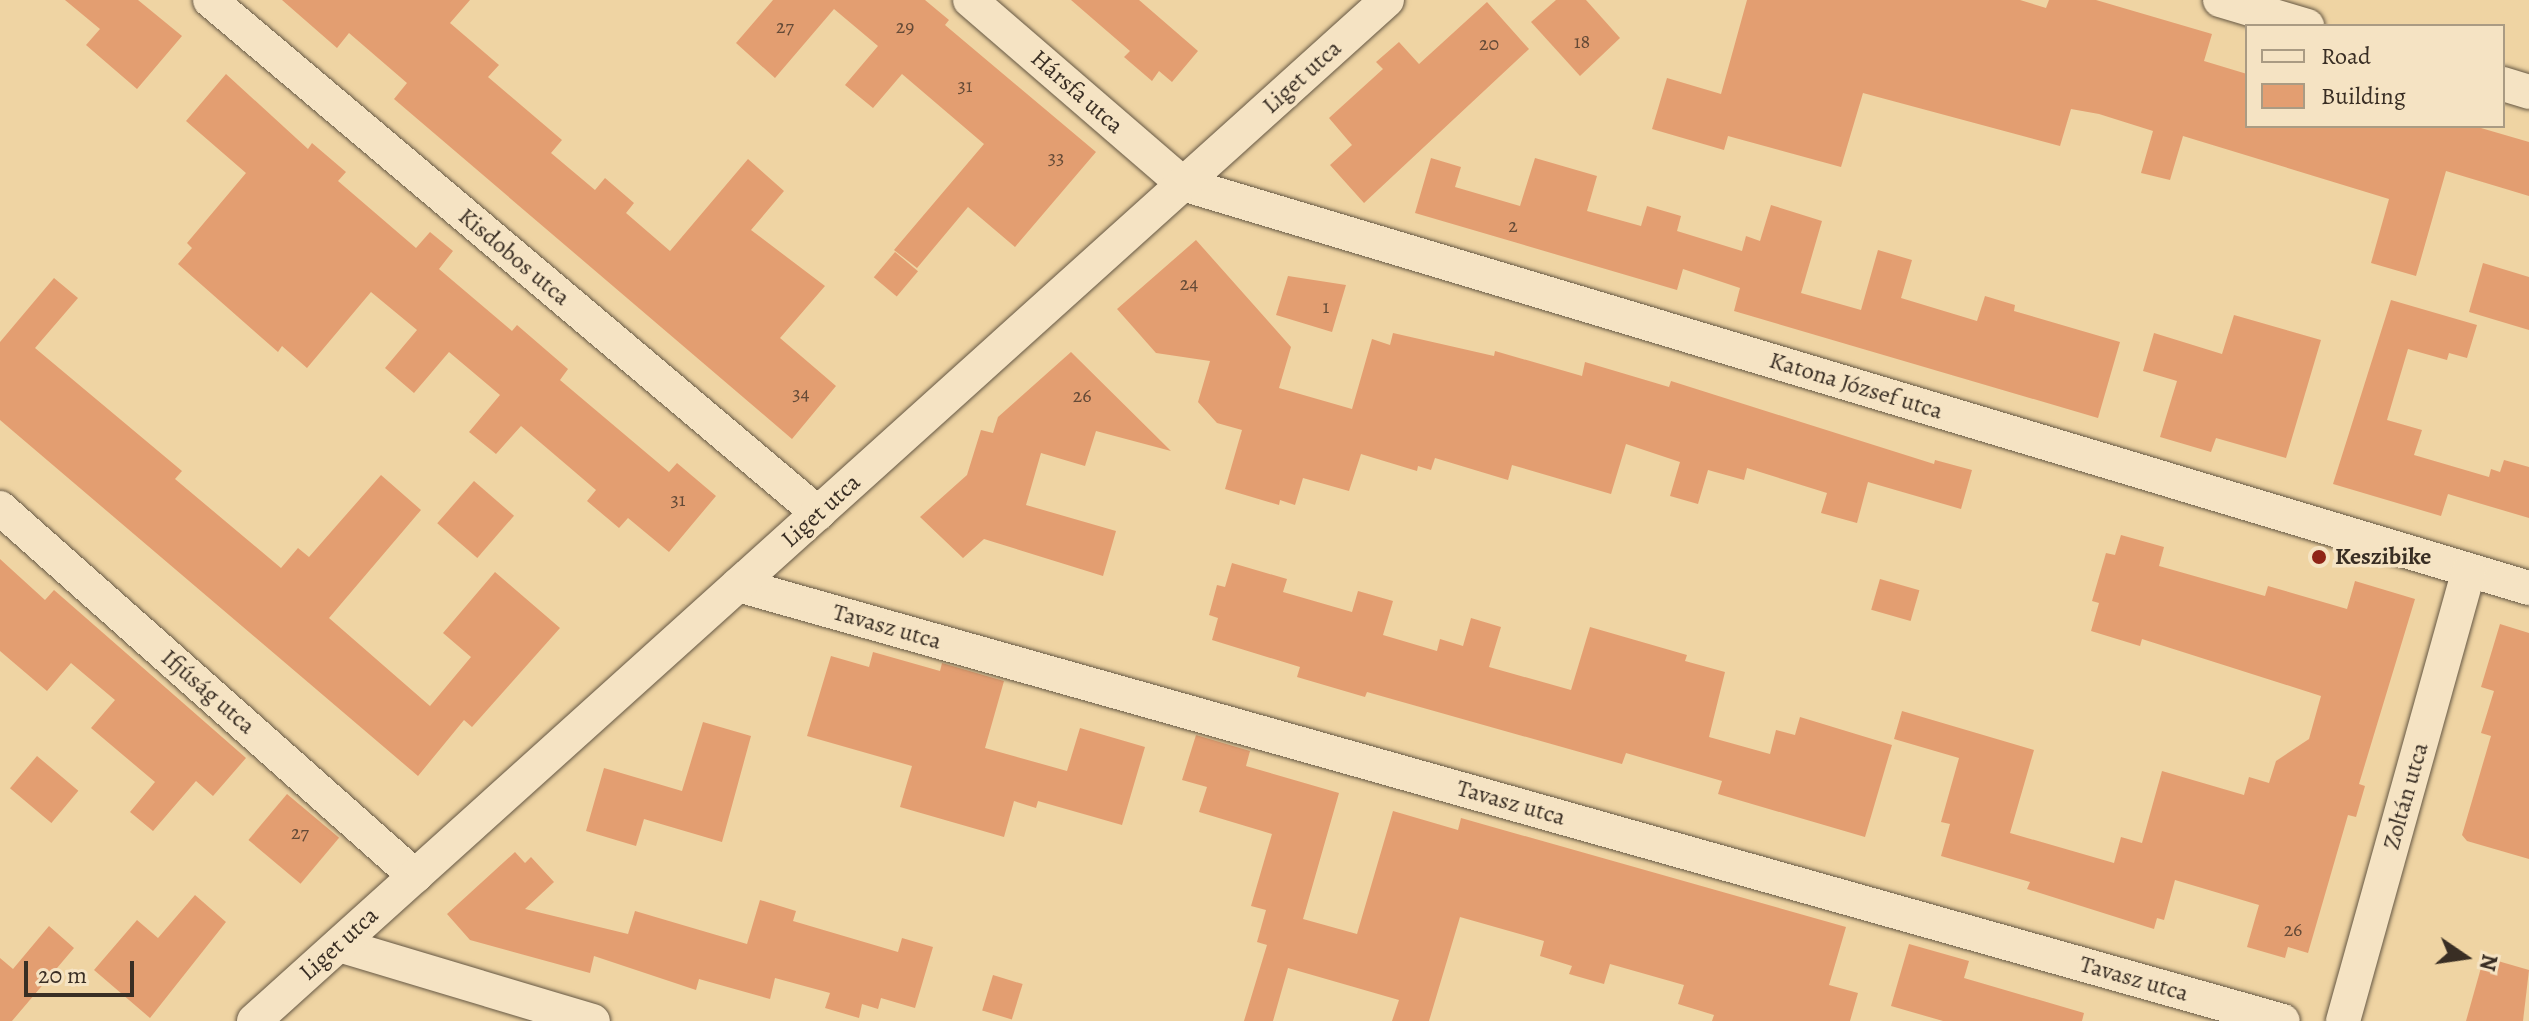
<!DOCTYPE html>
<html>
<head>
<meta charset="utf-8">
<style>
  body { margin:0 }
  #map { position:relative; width:2529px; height:1021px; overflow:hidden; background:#efd4a3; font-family:Alegreya,serif }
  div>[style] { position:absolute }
  .building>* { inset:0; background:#e39e71; transform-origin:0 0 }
  .roads { filter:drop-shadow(0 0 2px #665844) drop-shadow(0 0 2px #665844) }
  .street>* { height:34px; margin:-17px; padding:0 17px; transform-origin:17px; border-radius:17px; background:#f5e3c3 }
  .dots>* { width:22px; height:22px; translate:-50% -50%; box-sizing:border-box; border:4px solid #f5e3c3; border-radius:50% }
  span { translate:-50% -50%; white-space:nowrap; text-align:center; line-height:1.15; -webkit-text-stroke:7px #f5e3c3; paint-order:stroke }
  .number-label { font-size:20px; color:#644a37 }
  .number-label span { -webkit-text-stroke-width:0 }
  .street-label { font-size:24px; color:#392e24 }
  .poi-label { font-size:24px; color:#392e24; font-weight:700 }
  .left { translate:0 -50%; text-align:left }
  .legend { position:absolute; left:2245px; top:24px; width:260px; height:104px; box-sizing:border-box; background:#f5e3c3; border:2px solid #aa9b83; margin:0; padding:10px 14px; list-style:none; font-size:24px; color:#392e24 }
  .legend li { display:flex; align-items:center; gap:16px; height:40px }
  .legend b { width:40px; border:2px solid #aa9b83 }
  .north { position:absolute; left:2425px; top:917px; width:80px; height:80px; -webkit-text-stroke:6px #f5e3c3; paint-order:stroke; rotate:103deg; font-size:22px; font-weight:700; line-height:32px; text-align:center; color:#392e24 }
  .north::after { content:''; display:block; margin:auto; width:28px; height:36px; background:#392e24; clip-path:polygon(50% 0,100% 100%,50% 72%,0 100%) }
  .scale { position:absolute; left:24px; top:961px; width:110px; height:36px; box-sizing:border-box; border:4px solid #392e24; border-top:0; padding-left:10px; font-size:24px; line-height:28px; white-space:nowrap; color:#392e24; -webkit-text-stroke:6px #f5e3c3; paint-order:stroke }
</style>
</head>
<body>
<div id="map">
  <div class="building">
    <div style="clip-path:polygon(65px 0,138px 0,182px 36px,137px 89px,86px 45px,100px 29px)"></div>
    <div style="clip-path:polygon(282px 0,470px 0,450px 23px,499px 65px,488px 77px,562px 140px,551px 153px,595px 190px,605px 178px,634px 203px,626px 213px,670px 251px,748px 159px,784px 191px,751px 230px,825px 286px,780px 338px,836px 386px,792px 439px,394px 99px,407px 83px,349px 33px,337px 48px)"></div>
    <div style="clip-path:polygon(773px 0,925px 0,949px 20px,945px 25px,1096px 152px,1015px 247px,968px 207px,917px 268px,894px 250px,984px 144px,902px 74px,873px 108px,845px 85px,878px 46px,834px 9px,775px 78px,736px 43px)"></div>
    <div style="clip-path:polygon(1071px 0,1139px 0,1198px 51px,1172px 82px,1159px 71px,1152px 81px,1124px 57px,1130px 51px)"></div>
    <div style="clip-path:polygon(1556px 0,1586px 0,1620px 38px,1580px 76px,1531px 22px)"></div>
    <div style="clip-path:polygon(1747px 0,2020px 0,2046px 8px,2049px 0,2096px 0,2212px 34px,2204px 61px,2247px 74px,2247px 126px,2474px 126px,2529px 142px,2529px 196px,2446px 171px,2416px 276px,2371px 263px,2389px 199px,2183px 136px,2170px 180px,2141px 173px,2153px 131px,2099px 114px,2071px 109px,2060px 146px,1863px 93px,1841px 167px,1728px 136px,1724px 150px,1652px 129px,1667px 78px,1721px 94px)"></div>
    <div style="clip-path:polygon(1487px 2px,1529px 49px,1364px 203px,1330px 165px,1352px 145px,1329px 118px,1383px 69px,1376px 62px,1399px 42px,1419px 64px)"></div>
    <div style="clip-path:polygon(226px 74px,308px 149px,312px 143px,346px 172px,338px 181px,416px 248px,430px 232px,453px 251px,439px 269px,512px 331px,517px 325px,568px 369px,560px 380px,669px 472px,677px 463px,716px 496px,669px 552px,628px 518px,619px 528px,587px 501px,596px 490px,521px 426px,496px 454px,469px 432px,500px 395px,449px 352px,414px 393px,385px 368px,417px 330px,371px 292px,307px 368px,282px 346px,278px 352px,178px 264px,192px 248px,187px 243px,246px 173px,186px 121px)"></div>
    <div style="clip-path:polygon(1431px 158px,1461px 167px,1455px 187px,1520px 206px,1535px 158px,1597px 176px,1587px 211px,1641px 226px,1647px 206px,1681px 216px,1677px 231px,1742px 251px,1746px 236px,1760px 241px,1771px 205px,1822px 221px,1801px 293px,1861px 310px,1878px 250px,1912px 260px,1901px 298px,1977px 321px,1985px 296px,2015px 305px,2014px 311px,2120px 342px,2098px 418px,1734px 311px,1740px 288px,1683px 269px,1677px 290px,1415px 213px)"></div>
    <div style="clip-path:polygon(1196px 240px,1291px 347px,1279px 388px,1352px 409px,1372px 339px,1390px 345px,1393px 333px,1494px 356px,1495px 351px,1582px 376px,1585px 362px,1669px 387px,1671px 381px,1934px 464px,1935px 460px,1972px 470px,1961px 509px,1868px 482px,1857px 523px,1821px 513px,1827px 493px,1747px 468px,1744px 480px,1708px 470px,1698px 504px,1670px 496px,1680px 462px,1626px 444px,1611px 494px,1512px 465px,1508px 480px,1435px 458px,1431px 470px,1418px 466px,1417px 471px,1361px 454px,1349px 491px,1303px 478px,1295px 505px,1280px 500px,1279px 505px,1225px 489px,1242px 430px,1217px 423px,1198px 402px,1210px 361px,1156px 353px,1117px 309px)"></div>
    <div style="left:895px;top:252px;width:30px;height:33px;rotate:40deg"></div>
    <div style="clip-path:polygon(2483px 263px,2529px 277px,2529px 330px,2469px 312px)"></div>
    <div style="clip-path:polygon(1288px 276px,1346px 285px,1332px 332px,1276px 315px)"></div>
    <div style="clip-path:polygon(54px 278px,78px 298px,35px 348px,182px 471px,175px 479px,281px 568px,298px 548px,309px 557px,381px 475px,421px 510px,329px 618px,430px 706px,471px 657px,443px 633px,495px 572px,560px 628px,472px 727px,464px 720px,418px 776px,0 420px,0 342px)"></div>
    <div style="clip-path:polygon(2391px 300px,2477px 325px,2467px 358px,2449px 353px,2447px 360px,2408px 349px,2387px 420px,2422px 430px,2414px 455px,2489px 477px,2491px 469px,2500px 472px,2504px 460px,2529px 467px,2529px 518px,2448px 494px,2441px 516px,2333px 484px)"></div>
    <div style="clip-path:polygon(2234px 315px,2321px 340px,2286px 458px,2216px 438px,2211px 452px,2160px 437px,2177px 381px,2143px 371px,2154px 333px,2222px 354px)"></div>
    <div style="clip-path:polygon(1071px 352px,1171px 451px,1096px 431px,1085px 466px,1041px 453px,1026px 505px,1116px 531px,1103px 576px,984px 539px,963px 558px,920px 517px,967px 475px,981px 430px,993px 433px,998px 417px)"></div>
    <div style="left:474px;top:481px;width:53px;height:56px;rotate:41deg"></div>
    <div style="clip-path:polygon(2121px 535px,2164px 547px,2159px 566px,2265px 596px,2268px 586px,2347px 609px,2355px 581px,2415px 599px,2359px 784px,2365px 786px,2356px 817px,2348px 815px,2308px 953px,2288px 947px,2285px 958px,2247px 947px,2259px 905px,2175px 880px,2164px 920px,2157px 918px,2154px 929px,2027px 889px,2030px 882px,1941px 856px,1950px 824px,1941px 822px,1959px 758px,1894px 739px,1902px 711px,2034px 750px,2010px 833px,2114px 863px,2121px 837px,2142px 843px,2162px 771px,2244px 795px,2249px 777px,2269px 783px,2276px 761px,2309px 739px,2321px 696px,2142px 639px,2140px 646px,2091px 631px,2099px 603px,2092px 601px,2106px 553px,2115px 555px)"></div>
    <div style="clip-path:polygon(0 559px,45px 600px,54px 590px,246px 758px,213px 796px,196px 781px,153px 831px,130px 812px,155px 782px,91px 728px,115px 700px,71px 663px,47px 691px,0 651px)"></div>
    <div style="clip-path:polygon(1232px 563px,1287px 579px,1283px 592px,1352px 612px,1358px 591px,1393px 601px,1383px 635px,1437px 651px,1440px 639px,1463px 646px,1471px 618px,1501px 627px,1489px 667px,1571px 690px,1590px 627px,1687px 655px,1685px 661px,1725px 672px,1709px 737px,1770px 754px,1776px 730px,1795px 735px,1800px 717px,1892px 745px,1865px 837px,1718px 794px,1722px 781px,1626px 753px,1622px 764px,1367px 692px,1365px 697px,1297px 677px,1300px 667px,1212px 640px,1218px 618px,1209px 615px,1217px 585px,1225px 587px)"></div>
    <div style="left:1880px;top:579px;width:41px;height:32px;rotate:16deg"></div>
    <div style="clip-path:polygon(2500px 624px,2529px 633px,2529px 859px,2467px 841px,2462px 835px,2491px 736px,2481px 733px,2494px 691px,2481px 687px)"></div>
    <div style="clip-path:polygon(873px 652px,940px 671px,942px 663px,1004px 681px,985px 748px,1067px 771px,1080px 728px,1145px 747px,1122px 825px,1038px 801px,1036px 808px,1014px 801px,1004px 837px,900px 807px,912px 766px,807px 736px,831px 656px,869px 667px)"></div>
    <div style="clip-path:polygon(703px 722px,751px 736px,722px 842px,644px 819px,636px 846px,586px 831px,604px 768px,682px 791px)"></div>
    <div style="clip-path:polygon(1196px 735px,1250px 751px,1246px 766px,1339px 793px,1303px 919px,1357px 934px,1393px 811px,1458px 830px,1461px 818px,1846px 927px,1829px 985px,1858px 993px,1850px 1021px,1712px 1021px,1714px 1015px,1678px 1004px,1684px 985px,1610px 964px,1604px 984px,1569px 974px,1572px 966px,1540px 956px,1544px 941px,1460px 917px,1429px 1021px,1392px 1021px,1399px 1000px,1288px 968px,1273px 1021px,1244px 1021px,1267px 945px,1257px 942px,1266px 910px,1251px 906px,1272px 834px,1199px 812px,1207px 787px,1182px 780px)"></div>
    <div style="left:37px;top:756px;width:54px;height:42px;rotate:40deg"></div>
    <div style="left:287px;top:794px;width:68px;height:60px;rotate:40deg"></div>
    <div style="clip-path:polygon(515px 852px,525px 863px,531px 857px,554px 882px,525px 909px,628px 934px,635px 911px,747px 944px,760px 900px,796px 911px,793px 921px,898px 952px,902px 938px,933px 947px,915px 1008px,881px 998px,878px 1009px,862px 1004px,859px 1018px,825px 1008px,830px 993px,775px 978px,770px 999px,699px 979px,696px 990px,594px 956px,590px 973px,470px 940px,447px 914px)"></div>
    <div style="clip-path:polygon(195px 895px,226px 922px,150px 1018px,94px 970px,137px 920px,158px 938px)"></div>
    <div style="clip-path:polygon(49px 926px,74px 948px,12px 1021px,0 1021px,0 958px,13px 969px)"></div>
    <div style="clip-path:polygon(1909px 944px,1969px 961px,1964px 978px,2084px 1013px,2082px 1021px,1943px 1021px,1891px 1006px)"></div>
    <div style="clip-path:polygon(2484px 957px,2529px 970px,2523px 1021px,2466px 1021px)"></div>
    <div style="left:993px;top:975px;width:31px;height:37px;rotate:17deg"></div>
  </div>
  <div class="roads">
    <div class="street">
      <div style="left:210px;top:0;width:796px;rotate:40.16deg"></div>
      <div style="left:970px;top:0;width:281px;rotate:40.8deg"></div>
      <div style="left:1183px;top:184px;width:1405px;rotate:16.71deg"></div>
      <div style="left:2220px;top:0;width:91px;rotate:16.6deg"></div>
      <div style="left:2503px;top:84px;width:27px;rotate:17deg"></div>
      <div style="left:0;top:508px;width:555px;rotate:41.56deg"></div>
      <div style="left:738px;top:585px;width:1605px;rotate:15.76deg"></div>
      <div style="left:339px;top:945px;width:265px;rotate:16.7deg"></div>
      <div style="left:254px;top:1021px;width:1525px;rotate:-42.02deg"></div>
      <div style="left:2343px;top:1021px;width:467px;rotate:-74.4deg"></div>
    </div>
  </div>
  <div class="dots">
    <div style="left:2319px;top:557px;background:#8f2418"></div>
  </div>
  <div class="number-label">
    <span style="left:785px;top:26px">27</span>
    <span style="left:905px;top:26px">29</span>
    <span style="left:1582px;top:41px">18</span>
    <span style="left:1489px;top:43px">20</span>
    <span style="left:965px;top:85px">31</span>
    <span style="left:1056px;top:157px">33</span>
    <span style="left:1513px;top:225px">2</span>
    <span style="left:1189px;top:283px">24</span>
    <span style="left:1326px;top:306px">1</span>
    <span style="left:801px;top:393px">34</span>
    <span style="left:1082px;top:395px">26</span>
    <span style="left:678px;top:499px">31</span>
    <span style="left:300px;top:832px">27</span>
    <span style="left:2293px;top:929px">26</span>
  </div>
  <div class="street-label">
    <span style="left:1302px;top:77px;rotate:-42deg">Liget utca</span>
    <span style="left:1077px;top:92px;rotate:41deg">Hársfa utca</span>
    <span style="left:514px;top:257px;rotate:40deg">Kisdobos utca</span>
    <span style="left:1856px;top:386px;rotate:17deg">Katona József utca</span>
    <span style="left:821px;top:511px;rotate:-42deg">Liget utca</span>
    <span style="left:887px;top:627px;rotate:16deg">Tavasz utca</span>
    <span style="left:208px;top:692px;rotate:41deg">Ifjúság utca</span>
    <span style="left:2406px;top:796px;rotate:-74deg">Zoltán utca</span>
    <span style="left:1511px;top:803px;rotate:16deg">Tavasz utca</span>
    <span style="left:339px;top:944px;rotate:-42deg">Liget utca</span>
    <span style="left:2134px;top:979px;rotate:16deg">Tavasz utca</span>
  </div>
  <div class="poi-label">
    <span class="left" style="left:2335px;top:557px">Keszibike</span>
  </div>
  <ul class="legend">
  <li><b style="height:10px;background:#f5e3c3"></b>Road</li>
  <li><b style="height:22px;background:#e39e71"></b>Building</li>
  </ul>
  <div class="north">N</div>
  <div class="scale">20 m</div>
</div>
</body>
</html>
